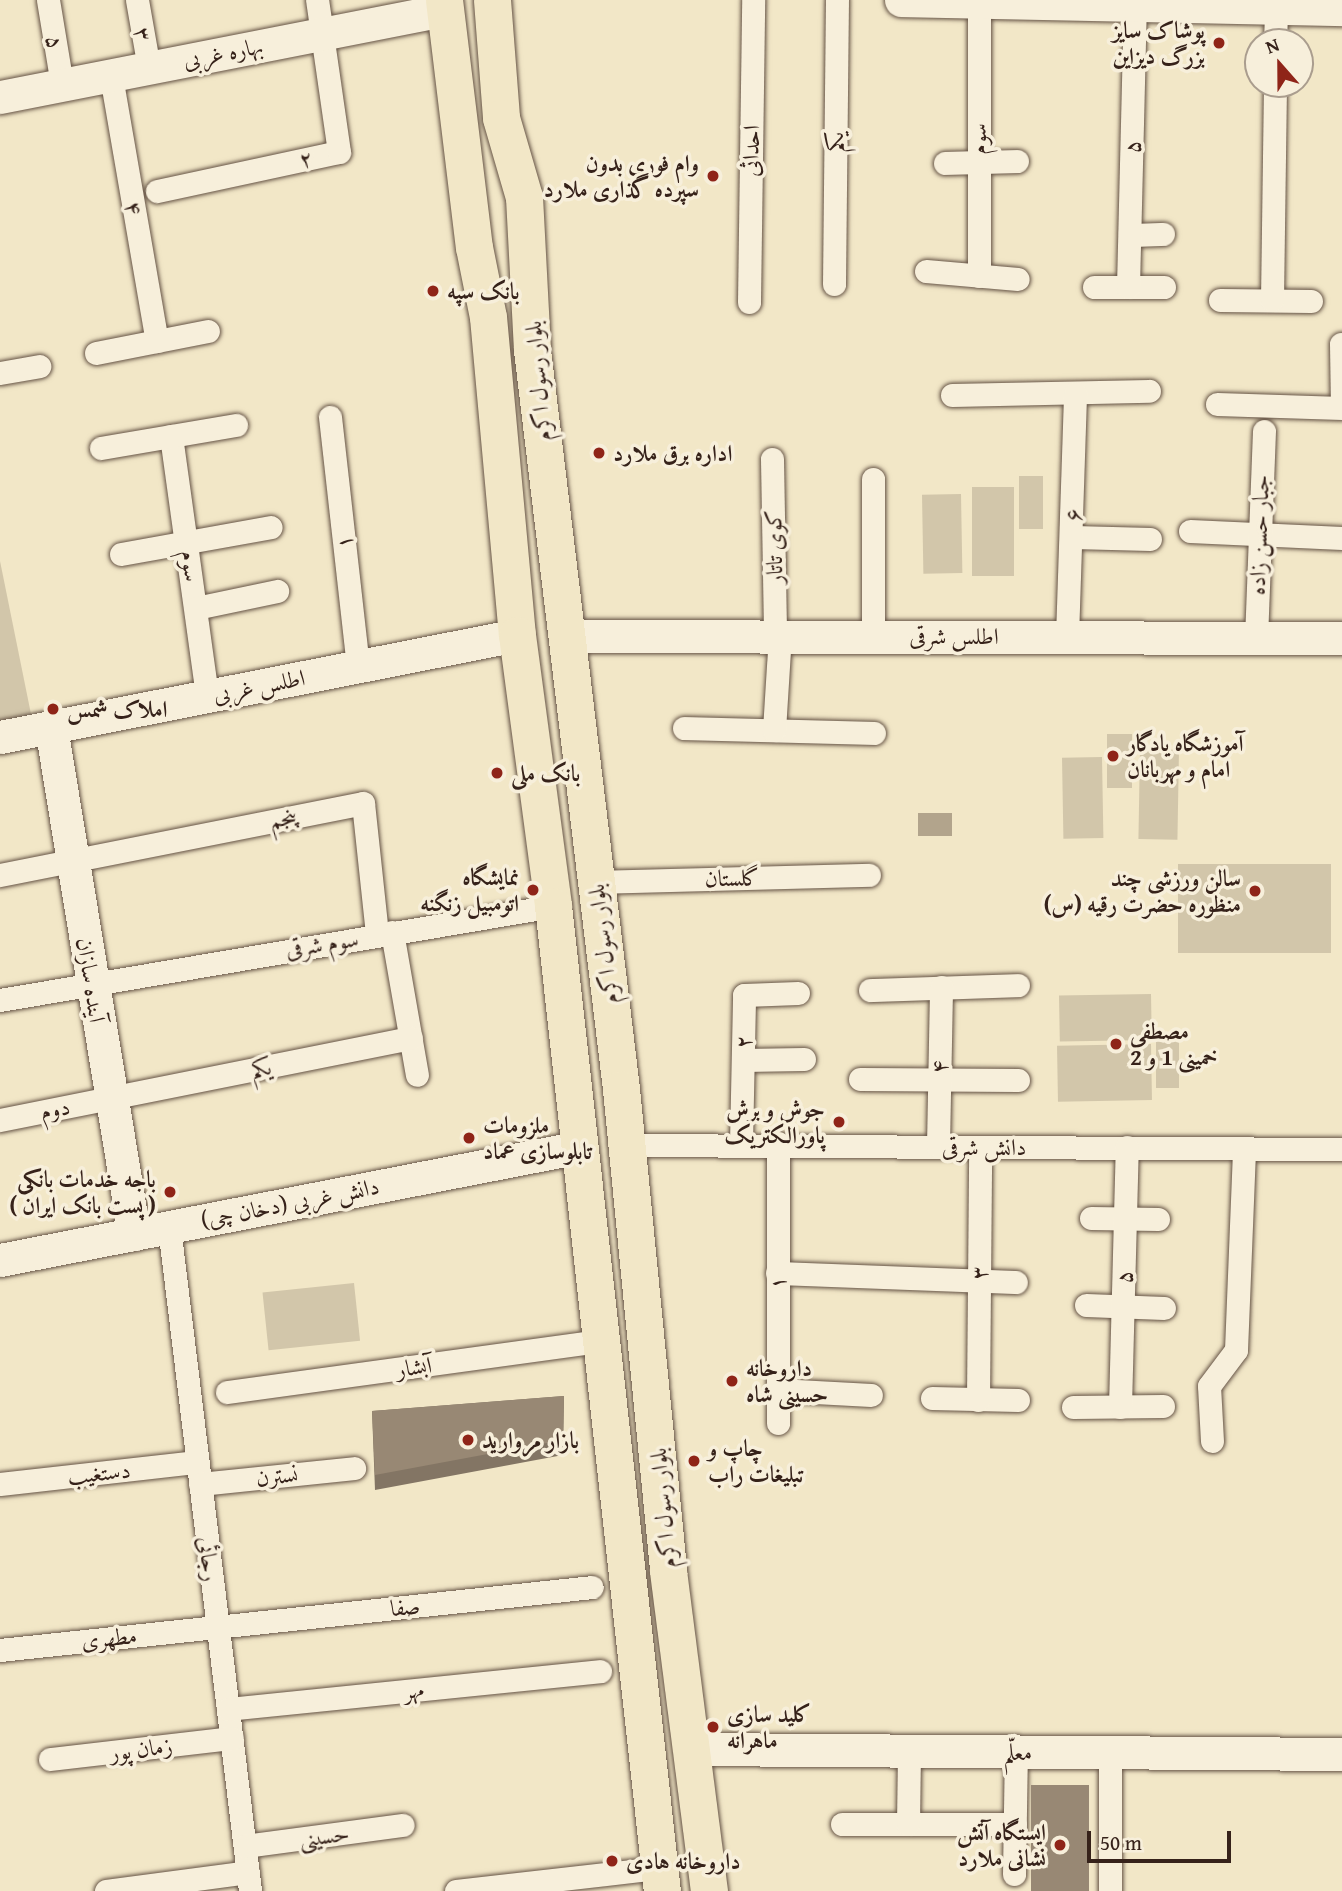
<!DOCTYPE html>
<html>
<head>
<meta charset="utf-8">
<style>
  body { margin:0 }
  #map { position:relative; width:1342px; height:1891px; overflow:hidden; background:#f2e7c7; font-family:"Gentium Book Plus",Amiri,serif }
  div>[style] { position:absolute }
  .green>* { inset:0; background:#d2c6aa; transform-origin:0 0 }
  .water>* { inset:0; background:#b2a48c; transform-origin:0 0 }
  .roads { filter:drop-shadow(0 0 2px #655345) drop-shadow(0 0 2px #655345) }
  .street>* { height:23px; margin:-11.5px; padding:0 11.5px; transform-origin:11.5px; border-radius:11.5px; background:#f7efdb }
  .secondary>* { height:33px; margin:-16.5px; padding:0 16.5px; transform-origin:16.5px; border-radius:16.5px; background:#f7efdb }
  .primary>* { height:37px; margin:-18.5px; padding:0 18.5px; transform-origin:18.5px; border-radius:18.5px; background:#f2e7c7 }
  .wall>* { inset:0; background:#837564 }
  .building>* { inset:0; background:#988874; transform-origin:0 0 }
  .dots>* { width:19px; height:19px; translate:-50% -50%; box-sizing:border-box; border:4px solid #f7efdb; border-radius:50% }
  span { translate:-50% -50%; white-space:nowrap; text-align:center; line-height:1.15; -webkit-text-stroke:7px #f7efdb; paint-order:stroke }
  .poi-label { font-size:23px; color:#36221a; font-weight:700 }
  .right { translate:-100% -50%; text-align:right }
  .left { translate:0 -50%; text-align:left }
  .street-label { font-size:23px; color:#36221a }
  .north { position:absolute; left:1244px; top:28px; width:70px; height:70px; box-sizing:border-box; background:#f7efdb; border:2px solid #aa9d8e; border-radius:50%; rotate:339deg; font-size:19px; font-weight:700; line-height:28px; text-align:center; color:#36221a }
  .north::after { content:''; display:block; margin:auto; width:24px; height:32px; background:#8f2418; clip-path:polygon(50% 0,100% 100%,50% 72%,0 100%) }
  .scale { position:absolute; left:1087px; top:1831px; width:144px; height:32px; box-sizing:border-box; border:4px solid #36221a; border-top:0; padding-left:9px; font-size:21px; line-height:24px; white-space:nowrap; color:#36221a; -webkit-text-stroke:5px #f7efdb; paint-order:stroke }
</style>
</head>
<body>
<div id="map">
  <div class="green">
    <div style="left:1043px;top:476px;width:53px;height:24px;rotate:90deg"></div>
    <div style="left:972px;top:487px;width:42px;height:89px"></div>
    <div style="left:961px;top:494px;width:79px;height:39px;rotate:89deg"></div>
    <div style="clip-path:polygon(0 561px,33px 724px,0 730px)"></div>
    <div style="left:1107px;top:734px;width:25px;height:54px"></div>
    <div style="left:1140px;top:749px;width:39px;height:90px;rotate:1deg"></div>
    <div style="left:1102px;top:757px;width:81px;height:40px;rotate:89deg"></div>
    <div style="left:1331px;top:864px;width:89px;height:153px;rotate:90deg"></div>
    <div style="left:1151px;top:994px;width:46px;height:92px;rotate:89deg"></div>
    <div style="left:1156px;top:1037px;width:23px;height:51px"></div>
    <div style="left:1151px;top:1044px;width:56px;height:94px;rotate:89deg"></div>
    <div style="left:354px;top:1283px;width:58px;height:92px;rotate:84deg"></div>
  </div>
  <div class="water">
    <div style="left:952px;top:813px;width:23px;height:34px;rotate:90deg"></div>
  </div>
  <div class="roads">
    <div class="street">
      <div style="left:48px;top:0;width:86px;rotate:80.6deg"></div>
      <div style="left:137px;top:0;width:69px;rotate:80deg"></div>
      <div style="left:1275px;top:42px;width:33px;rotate:-88deg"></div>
      <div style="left:111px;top:76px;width:269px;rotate:80.2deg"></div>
      <div style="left:945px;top:163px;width:72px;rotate:-1.6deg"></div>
      <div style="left:157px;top:191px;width:186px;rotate:-12.1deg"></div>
      <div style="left:339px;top:152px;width:154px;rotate:-98.2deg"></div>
      <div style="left:1130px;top:235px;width:33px;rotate:-2deg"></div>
      <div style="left:926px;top:271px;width:92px;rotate:5deg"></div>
      <div style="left:979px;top:276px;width:276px;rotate:-90deg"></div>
      <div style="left:834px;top:284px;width:284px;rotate:-89.4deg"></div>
      <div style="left:1094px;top:287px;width:70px"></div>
      <div style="left:1128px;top:287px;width:279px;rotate:-88.6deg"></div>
      <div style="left:1220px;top:300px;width:91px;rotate:0.6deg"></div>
      <div style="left:1272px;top:300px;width:216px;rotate:-89.2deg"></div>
      <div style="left:749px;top:302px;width:302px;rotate:-89.2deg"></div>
      <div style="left:1341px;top:344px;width:62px;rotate:89.1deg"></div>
      <div style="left:96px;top:353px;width:114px;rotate:-11.1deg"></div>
      <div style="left:0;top:373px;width:40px;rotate:-10deg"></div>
      <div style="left:952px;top:395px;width:197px;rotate:-1.2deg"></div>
      <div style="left:1217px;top:404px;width:125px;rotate:1.8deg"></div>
      <div style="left:330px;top:417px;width:251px;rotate:83.6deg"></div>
      <div style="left:171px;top:436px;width:262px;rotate:82.1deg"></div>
      <div style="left:101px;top:448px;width:137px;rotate:-9.7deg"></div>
      <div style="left:772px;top:459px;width:176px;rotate:89deg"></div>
      <div style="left:1190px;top:531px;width:152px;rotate:2.6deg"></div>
      <div style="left:1073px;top:537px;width:77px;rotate:1.5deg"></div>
      <div style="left:121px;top:554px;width:152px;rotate:-10.2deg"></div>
      <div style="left:196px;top:608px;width:83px;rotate:-11.9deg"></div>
      <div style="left:873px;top:636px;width:157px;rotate:-90deg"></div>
      <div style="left:1067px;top:637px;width:244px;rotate:-88.1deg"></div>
      <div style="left:1256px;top:639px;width:208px;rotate:-87.8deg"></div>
      <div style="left:684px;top:728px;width:190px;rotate:1.5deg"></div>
      <div style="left:774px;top:730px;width:95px;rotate:-86.4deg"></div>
      <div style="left:0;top:875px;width:370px;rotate:-11.2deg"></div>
      <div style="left:363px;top:803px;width:133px;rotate:83.9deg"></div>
      <div style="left:596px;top:882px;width:273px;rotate:-1.5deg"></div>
      <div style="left:392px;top:932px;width:145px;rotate:80.1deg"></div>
      <div style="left:870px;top:990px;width:148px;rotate:-1.9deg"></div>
      <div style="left:0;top:1000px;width:561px;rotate:-9.65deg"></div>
      <div style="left:743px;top:1060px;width:61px;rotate:-0.9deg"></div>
      <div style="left:860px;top:1079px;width:158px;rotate:0.4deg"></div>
      <div style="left:0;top:1120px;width:419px;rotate:-11.3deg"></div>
      <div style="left:741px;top:1143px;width:148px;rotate:-88.8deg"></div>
      <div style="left:744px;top:995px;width:54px;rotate:-2.1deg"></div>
      <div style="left:626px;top:1145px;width:716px;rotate:0.32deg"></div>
      <div style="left:938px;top:1146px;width:159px;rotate:-88.9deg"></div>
      <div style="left:1091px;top:1218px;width:67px;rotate:0.9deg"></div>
      <div style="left:169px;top:1227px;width:669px;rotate:83.04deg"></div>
      <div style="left:777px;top:1273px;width:239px;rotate:2.2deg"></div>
      <div style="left:1086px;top:1305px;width:78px;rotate:2.2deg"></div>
      <div style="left:778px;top:1390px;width:93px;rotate:3.1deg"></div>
      <div style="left:227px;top:1392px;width:376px;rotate:-7.8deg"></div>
      <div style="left:932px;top:1398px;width:86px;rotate:1.3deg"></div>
      <div style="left:978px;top:1400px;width:253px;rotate:-89.5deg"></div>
      <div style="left:1073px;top:1407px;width:90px;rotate:-0.6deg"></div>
      <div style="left:1120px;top:1407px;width:260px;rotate:-88.5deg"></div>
      <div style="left:778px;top:1423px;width:280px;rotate:-90deg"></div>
      <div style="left:1212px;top:1441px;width:55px;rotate:-93.1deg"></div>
      <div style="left:1209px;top:1386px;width:45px;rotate:-53.1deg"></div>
      <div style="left:1236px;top:1350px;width:202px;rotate:-87.7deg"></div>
      <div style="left:0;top:1484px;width:198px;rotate:-6.4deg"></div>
      <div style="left:200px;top:1484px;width:155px;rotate:-5.9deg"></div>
      <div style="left:0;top:1650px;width:595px;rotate:-6.07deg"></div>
      <div style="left:228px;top:1709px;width:374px;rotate:-5.8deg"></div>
      <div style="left:50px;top:1759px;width:183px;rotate:-6.6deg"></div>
      <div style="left:842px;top:1824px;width:173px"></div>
      <div style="left:908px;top:1824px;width:73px;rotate:-89.2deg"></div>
      <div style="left:245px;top:1846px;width:159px;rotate:-7.6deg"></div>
      <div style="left:1014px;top:1874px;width:122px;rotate:-89.1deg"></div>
      <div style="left:106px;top:1891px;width:143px;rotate:-7.6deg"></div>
      <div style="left:456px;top:1891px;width:204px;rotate:-6.5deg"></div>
      <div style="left:1110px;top:1891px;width:139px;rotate:-90deg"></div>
    </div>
    <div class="secondary">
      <div style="left:901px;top:0;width:441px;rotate:1.2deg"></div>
      <div style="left:0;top:97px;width:453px;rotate:-11.1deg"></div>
      <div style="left:566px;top:636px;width:776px;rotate:0.15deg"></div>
      <div style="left:51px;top:727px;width:514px;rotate:80.7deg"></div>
      <div style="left:0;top:737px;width:527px;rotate:-11.16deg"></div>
      <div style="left:0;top:1260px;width:591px;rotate:-11.02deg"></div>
      <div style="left:693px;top:1749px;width:649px;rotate:0.44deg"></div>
    </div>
    <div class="primary">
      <div style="left:444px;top:0;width:249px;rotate:83.1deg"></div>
      <div style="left:474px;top:247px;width:71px;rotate:78.7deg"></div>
      <div style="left:488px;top:317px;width:319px;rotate:84.8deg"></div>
      <div style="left:517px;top:635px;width:273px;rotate:82.4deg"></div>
      <div style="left:553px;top:906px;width:991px;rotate:83.69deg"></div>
      <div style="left:492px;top:0;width:118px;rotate:85.6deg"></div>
      <div style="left:501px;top:118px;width:82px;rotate:73.8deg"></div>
      <div style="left:524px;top:197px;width:153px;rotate:87deg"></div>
      <div style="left:532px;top:350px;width:744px;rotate:83.13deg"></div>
      <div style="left:621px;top:1089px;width:484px;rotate:84.4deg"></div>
      <div style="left:668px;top:1571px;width:323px;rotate:82.7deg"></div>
    </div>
  </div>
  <div class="wall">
    <div style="clip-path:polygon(564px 1396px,563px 1455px,375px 1490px,372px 1411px)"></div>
  </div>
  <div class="building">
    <div style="clip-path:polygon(564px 1396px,563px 1440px,375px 1475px,372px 1411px)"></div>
    <div style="left:1031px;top:1785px;width:58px;height:106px"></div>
  </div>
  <div class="dots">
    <div style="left:1219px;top:43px;background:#8f2418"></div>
    <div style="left:713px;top:176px;background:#8f2418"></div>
    <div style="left:433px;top:291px;background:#8f2418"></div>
    <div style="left:599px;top:453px;background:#8f2418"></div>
    <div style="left:53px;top:709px;background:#8f2418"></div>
    <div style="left:1113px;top:756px;background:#8f2418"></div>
    <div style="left:497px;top:773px;background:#8f2418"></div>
    <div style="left:533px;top:890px;background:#8f2418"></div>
    <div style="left:1255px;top:891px;background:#8f2418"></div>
    <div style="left:1116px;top:1044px;background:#8f2418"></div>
    <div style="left:839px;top:1122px;background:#8f2418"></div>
    <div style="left:469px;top:1138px;background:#8f2418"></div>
    <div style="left:170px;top:1192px;background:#8f2418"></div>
    <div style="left:732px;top:1381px;background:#8f2418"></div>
    <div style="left:468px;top:1440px;background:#8f2418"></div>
    <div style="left:694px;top:1461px;background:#8f2418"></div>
    <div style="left:713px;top:1727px;background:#8f2418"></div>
    <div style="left:1060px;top:1845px;background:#8f2418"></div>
    <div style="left:612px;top:1861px;background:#8f2418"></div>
  </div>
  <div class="poi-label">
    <span class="right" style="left:1205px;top:43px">پوشاک سایز<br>بزرگ دیزاین</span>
    <span class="right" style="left:699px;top:176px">وام فوری بدون<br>سپرده گذاری ملارد</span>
    <span class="left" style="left:447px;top:291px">بانک سپه</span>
    <span class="left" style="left:613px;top:453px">اداره برق ملارد</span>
    <span class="left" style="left:67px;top:709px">املاک شمس</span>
    <span class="left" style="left:1127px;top:756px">آموزشگاه یادگار<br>امام و مهربانان</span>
    <span class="left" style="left:511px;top:773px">بانک ملی</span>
    <span class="right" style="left:519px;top:890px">نمایشگاه<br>اتومبیل زنگنه</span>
    <span class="right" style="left:1241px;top:891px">سالن ورزشی چند<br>منظوره حضرت رقیه (س)</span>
    <span class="left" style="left:1130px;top:1044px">مصطفی<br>خمینی 1 و 2</span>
    <span class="right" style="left:825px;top:1122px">جوش و برش<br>پاورالکتریک</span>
    <span class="left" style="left:483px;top:1138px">ملزومات<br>تابلوسازی عماد</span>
    <span class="right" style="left:156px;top:1192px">باجه خدمات بانکی<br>( پست بانک ایران )</span>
    <span class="left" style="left:746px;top:1381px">داروخانه<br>حسینی شاه</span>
    <span class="left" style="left:482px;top:1440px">بازار مروارید</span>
    <span class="left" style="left:708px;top:1461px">چاپ و<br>تبلیغات راب</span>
    <span class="left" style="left:727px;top:1727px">کلید سازی<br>ماهرانه</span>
    <span class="right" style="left:1046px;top:1845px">ایستگاه آتش<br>نشانی ملارد</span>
    <span class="left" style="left:626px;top:1861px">داروخانه هادی</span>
  </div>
  <div class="street-label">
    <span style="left:143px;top:34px;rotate:80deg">۳</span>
    <span style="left:55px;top:42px;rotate:80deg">۵</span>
    <span style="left:223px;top:53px;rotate:-11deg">بهاره غربی</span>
    <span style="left:978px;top:139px;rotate:-90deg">سوم</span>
    <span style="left:835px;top:142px;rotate:-89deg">یکم</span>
    <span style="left:1132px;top:147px;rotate:-89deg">۵</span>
    <span style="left:751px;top:151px;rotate:-89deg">احداثی</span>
    <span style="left:306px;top:159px;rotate:-12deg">۲</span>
    <span style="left:134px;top:208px;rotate:80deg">۴</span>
    <span style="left:538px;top:381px;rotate:-95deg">بلوار رسول اکرم</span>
    <span style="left:1073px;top:515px;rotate:-89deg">۶</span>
    <span style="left:1259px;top:535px;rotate:-88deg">جبار حسن زاده</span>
    <span style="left:344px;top:542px;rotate:-96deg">۱</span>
    <span style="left:774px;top:547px;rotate:-91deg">کوی تاتار</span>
    <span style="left:191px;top:566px;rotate:83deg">سوم</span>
    <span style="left:954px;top:636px">اطلس شرقی</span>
    <span style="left:259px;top:686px;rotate:-11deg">اطلس غربی</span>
    <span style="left:283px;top:818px;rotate:-11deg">پنجم</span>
    <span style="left:732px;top:878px;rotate:-1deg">گلستان</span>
    <span style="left:322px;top:944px;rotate:-9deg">سوم شرقی</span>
    <span style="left:603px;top:944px;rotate:-97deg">بلوار رسول اکرم</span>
    <span style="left:91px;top:980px;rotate:81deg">آینده سازان</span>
    <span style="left:743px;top:1042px;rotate:-89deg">۲</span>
    <span style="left:939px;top:1067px;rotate:-89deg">۴</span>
    <span style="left:261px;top:1068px;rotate:-11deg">یکم</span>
    <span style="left:55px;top:1109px;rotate:-11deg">دوم</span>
    <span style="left:984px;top:1147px">دانش شرقی</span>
    <span style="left:290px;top:1203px;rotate:-11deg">دانش غربی (دخان چی)</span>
    <span style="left:979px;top:1273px;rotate:-89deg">۳</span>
    <span style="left:1124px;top:1277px;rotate:-88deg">۵</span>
    <span style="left:777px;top:1283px;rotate:-90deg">۱</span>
    <span style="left:414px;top:1367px;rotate:-8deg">آبشار</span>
    <span style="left:99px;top:1473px;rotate:-6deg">دستغیب</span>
    <span style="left:277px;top:1476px;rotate:-6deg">نسترن</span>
    <span style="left:663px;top:1508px;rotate:-95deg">بلوار رسول اکرم</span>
    <span style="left:209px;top:1559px;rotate:83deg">رجائی</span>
    <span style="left:405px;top:1607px;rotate:-6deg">صفا</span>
    <span style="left:109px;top:1638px;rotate:-6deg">مطهری</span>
    <span style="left:414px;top:1690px;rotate:-6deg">مهر</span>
    <span style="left:141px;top:1749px;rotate:-7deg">زمان پور</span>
    <span style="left:1018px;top:1752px">معلّم</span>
    <span style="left:324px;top:1836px;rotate:-8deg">حسینی</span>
  </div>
  <div class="north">N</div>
  <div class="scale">50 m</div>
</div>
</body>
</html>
